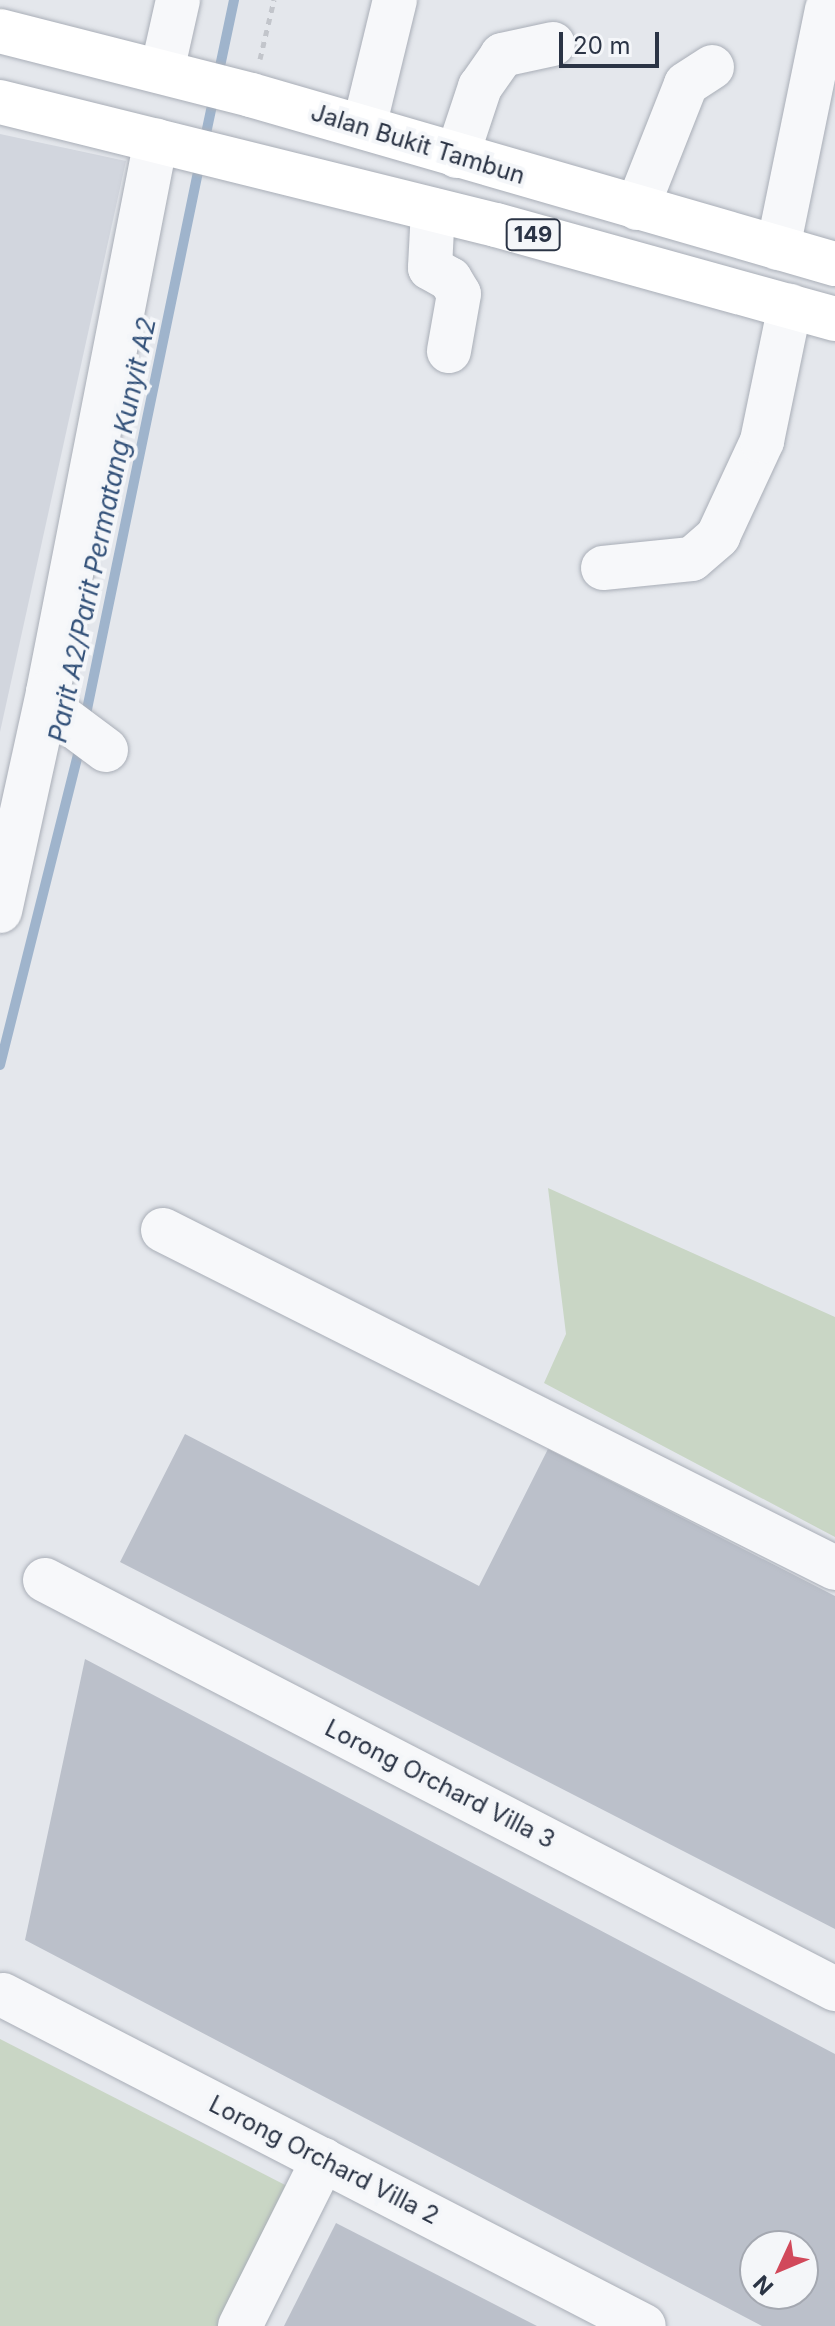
<!DOCTYPE html>
<html>
<head>
<meta charset="utf-8">
<style>
  body { margin:0 }
  #map { position:relative; width:835px; height:2326px; overflow:hidden; background:#e4e7ec; font-family:Inter,sans-serif }
  div>[style] { position:absolute }
  .built>* { inset:0; background:#d2d6de }
  .green>* { inset:0; background:#c9d6c5 }
  .stream>* { height:10px; margin:-5px; padding:0 5px; transform-origin:5px; border-radius:5px; background:#9fb4cc }
  .building>* { inset:0; background:#bbc0ca }
  .path>* { height:5px; margin-top:-2.5px; transform-origin:0; background:repeating-linear-gradient(90deg,#c2c5cb 0 6px,transparent 0 12px) }
  .roads { filter:drop-shadow(0 0 2px #a9aeb7) drop-shadow(0 0 2px #a9aeb7) }
  .minor>* { height:44px; margin:-22px; padding:0 22px; transform-origin:22px; border-radius:22px; background:#f7f8fa }
  .major>* { height:44px; margin:-22px; padding:0 22px; transform-origin:22px; border-radius:22px; background:#fff }
  span { translate:-50% -50%; white-space:nowrap; text-align:center; line-height:1.15; -webkit-text-stroke:8px #f4f6f9; paint-order:stroke }
  .shield-label span { padding:2px 6px; background:#f4f6f9; border:2px solid; border-radius:6px; -webkit-text-stroke-width:0 }
  .shield-label { font-size:22px; color:#2b3445; font-weight:700 }
  .street-label { font-size:24px; color:#2b3445 }
  .water-label { font-size:26px; color:#34527a; font-style:italic }
  .north { position:absolute; left:739px; top:2230px; width:80px; height:80px; box-sizing:border-box; background:#f4f6f9; border:2px solid #a4a8b1; border-radius:50%; rotate:226deg; font-size:22px; font-weight:700; line-height:32px; text-align:center; color:#2b3445 }
  .north::after { content:''; display:block; margin:auto; width:28px; height:36px; background:#d1495b; clip-path:polygon(50% 0,100% 100%,50% 72%,0 100%) }
  .scale { position:absolute; left:559px; top:32px; width:100px; height:36px; box-sizing:border-box; border:4px solid #2b3445; border-top:0; padding-left:10px; font-size:24px; line-height:28px; white-space:nowrap; color:#2b3445; -webkit-text-stroke:6px #f4f6f9; paint-order:stroke }
</style>
</head>
<body>
<div id="map">
  <div class="built">
    <div style="clip-path:polygon(0 134px,126px 161px,0 732px)"></div>
  </div>
  <div class="green">
    <div style="clip-path:polygon(548px 1188px,835px 1317px,835px 1537px,544px 1383px,566px 1334px)"></div>
    <div style="clip-path:polygon(0 2039px,289px 2187px,226px 2326px,0 2326px)"></div>
  </div>
  <div class="stream">
    <div style="left:218px;top:76px;width:78px;rotate:-78.1deg"></div>
    <div style="left:204px;top:143px;width:48px;rotate:-78deg"></div>
    <div style="left:85px;top:719px;width:569px;rotate:-78.33deg"></div>
    <div style="left:0;top:1065px;width:329px;rotate:-75.9deg"></div>
  </div>
  <div class="building">
    <div style="clip-path:polygon(185px 1434px,479px 1586px,548px 1449px,835px 1596px,835px 1929px,120px 1562px)"></div>
    <div style="clip-path:polygon(evenodd,85px 1659px,835px 2054px,835px 2326px,762px 2326px,25px 1940px,85px 1659px,755px 2246px,803px 2246px,803px 2294px,755px 2294px,755px 2246px)"></div>
    <div style="clip-path:polygon(336px 2223px,537px 2326px,284px 2326px)"></div>
  </div>
  <div class="path">
    <div style="left:260px;top:59px;width:61px;rotate:-76.7deg"></div>
  </div>
  <div class="roads">
    <div class="minor">
      <div style="left:162px;top:71px;width:73px;rotate:-77.3deg"></div>
      <div style="left:364px;top:127px;width:131px;rotate:-76.3deg"></div>
      <div style="left:457px;top:156px;width:73px;rotate:-71.6deg"></div>
      <div style="left:480px;top:87px;width:39px;rotate:-55deg"></div>
      <div style="left:502px;top:55px;width:52px;rotate:-12.2deg"></div>
      <div style="left:637px;top:208px;width:133px;rotate:-68.4deg"></div>
      <div style="left:686px;top:84px;width:31px;rotate:-33deg"></div>
      <div style="left:433px;top:210px;width:58px;rotate:93deg"></div>
      <div style="left:430px;top:268px;width:23px;rotate:29deg"></div>
      <div style="left:450px;top:279px;width:17px;rotate:59deg"></div>
      <div style="left:459px;top:294px;width:58px;rotate:100deg"></div>
      <div style="left:778px;top:248px;width:244px;rotate:-78.4deg"></div>
      <div style="left:603px;top:568px;width:89px;rotate:-5.8deg"></div>
      <div style="left:692px;top:559px;width:35px;rotate:-41deg"></div>
      <div style="left:718px;top:536px;width:105px;rotate:-65.1deg"></div>
      <div style="left:762px;top:441px;width:138px;rotate:-78.3deg"></div>
      <div style="left:106px;top:750px;width:59px;rotate:-143.3deg"></div>
      <div style="left:59px;top:715px;width:25px;rotate:-116deg"></div>
      <div style="left:48px;top:692px;width:562px;rotate:-78.93deg"></div>
      <div style="left:0;top:911px;width:224px;rotate:-77.6deg"></div>
      <div style="left:163px;top:1230px;width:752px;rotate:26.7deg"></div>
      <div style="left:45px;top:1580px;width:890px;rotate:27.37deg"></div>
      <div style="left:3px;top:1995px;width:721px;rotate:27.31deg"></div>
      <div style="left:240px;top:2326px;width:186px;rotate:-63.4deg"></div>
    </div>
    <div class="major">
      <div style="left:0;top:31px;width:259px;rotate:14.3deg"></div>
      <div style="left:251px;top:95px;width:608px;rotate:16.14deg"></div>
      <div style="left:0;top:102px;width:511px;rotate:13.93deg"></div>
      <div style="left:496px;top:225px;width:352px;rotate:15.5deg"></div>
    </div>
  </div>
  <div class="shield-label">
    <span style="left:533px;top:235px">149</span>
  </div>
  <div class="street-label">
    <span style="left:418px;top:144px;rotate:17deg">Jalan Bukit Tambun</span>
    <span style="left:440px;top:1784px;rotate:27deg">Lorong Orchard Villa 3</span>
    <span style="left:324px;top:2160px;rotate:27deg">Lorong Orchard Villa 2</span>
  </div>
  <div class="water-label">
    <span style="left:102px;top:530px;rotate:-78deg">Parit A2/Parit Permatang Kunyit A2</span>
  </div>
  <div class="north">N</div>
  <div class="scale">20 m</div>
</div>
</body>
</html>
